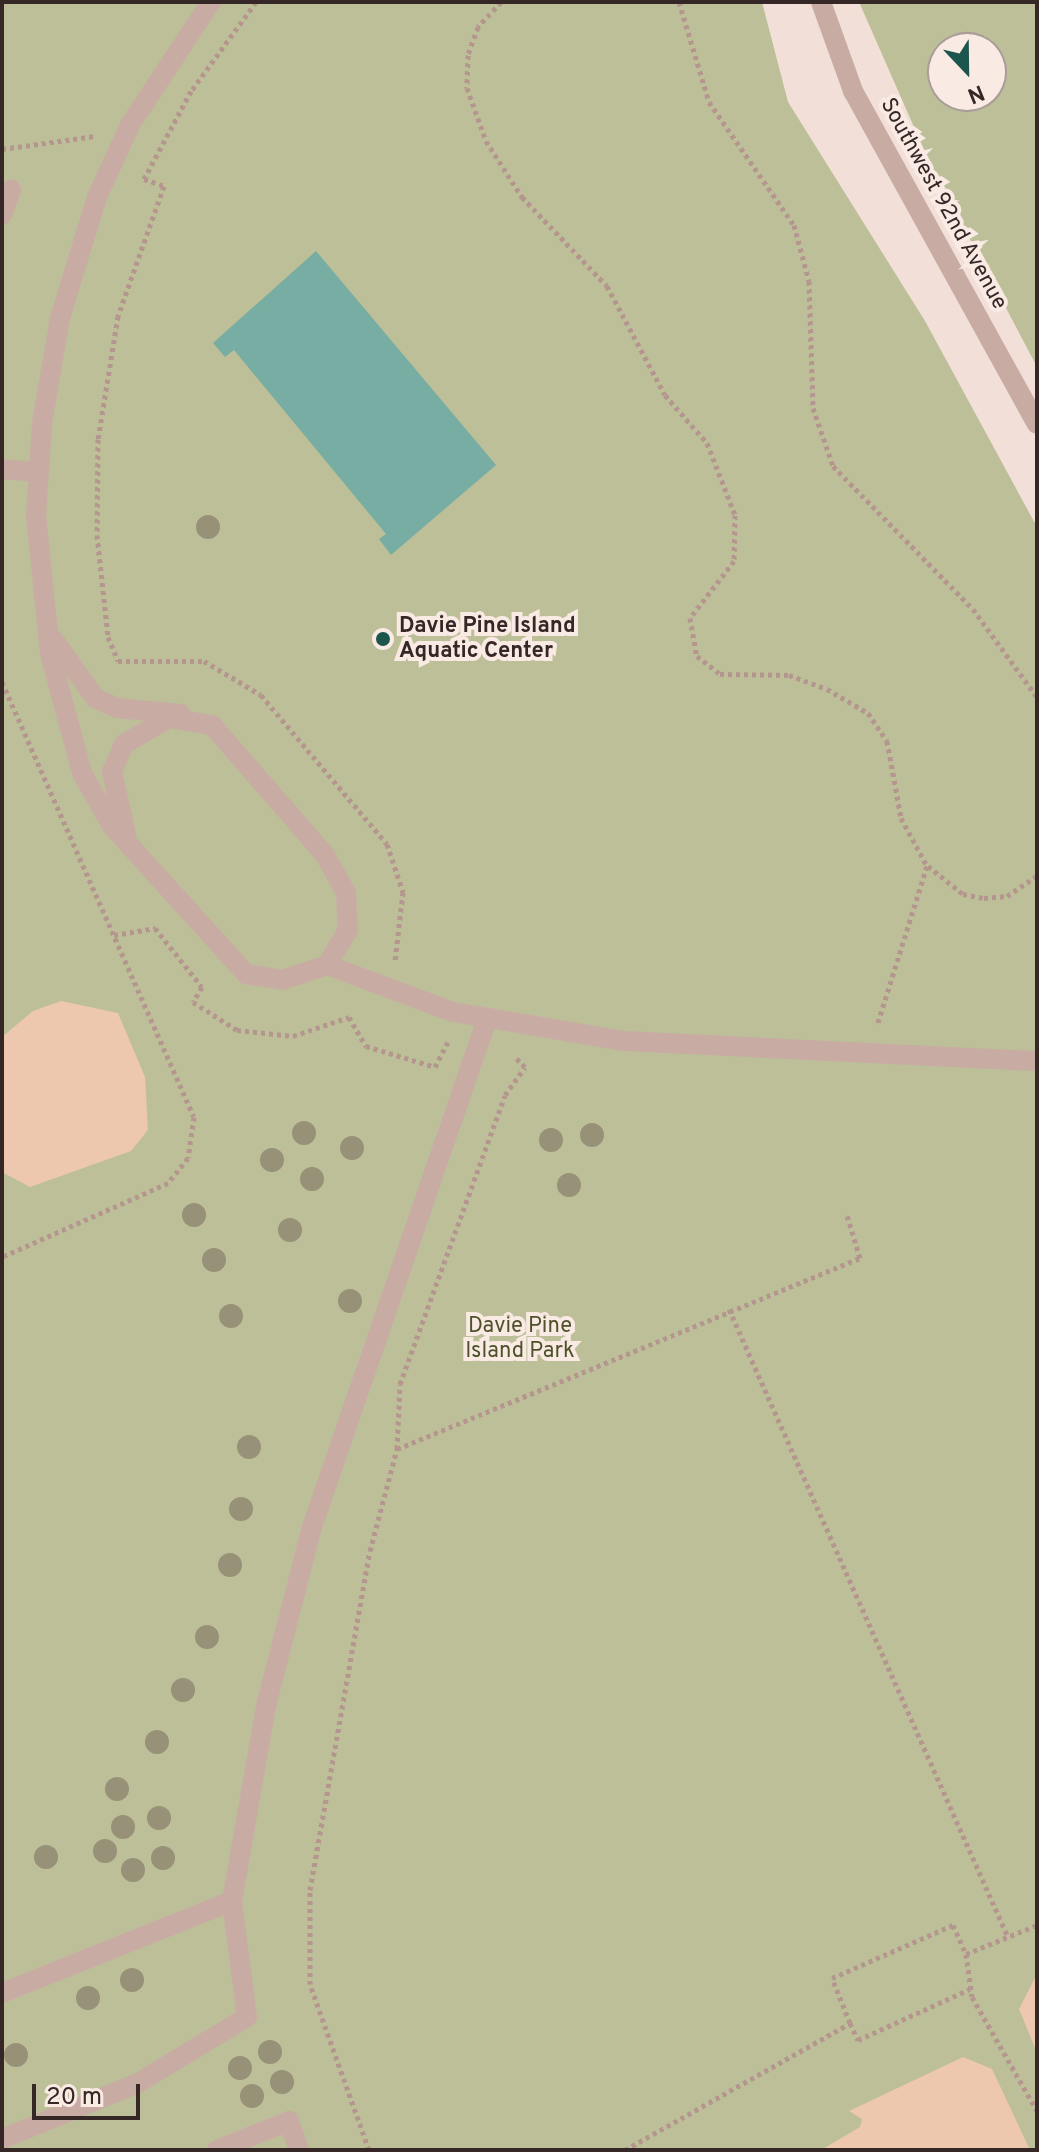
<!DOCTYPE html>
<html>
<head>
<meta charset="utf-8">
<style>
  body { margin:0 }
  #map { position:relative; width:1039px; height:2152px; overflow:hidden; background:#f1dfd8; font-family:Overpass,sans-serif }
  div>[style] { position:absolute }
  .green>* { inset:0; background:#bcbf98 }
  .sand>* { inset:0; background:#edc8ae }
  .water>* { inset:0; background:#77ada2 }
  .path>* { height:5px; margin-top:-2.5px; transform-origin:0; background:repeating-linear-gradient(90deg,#b4968f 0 4px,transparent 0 8px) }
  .minor>* { height:20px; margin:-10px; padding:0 10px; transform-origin:10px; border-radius:10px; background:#c8aca4 }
  .trees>* { width:24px; height:24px; margin:-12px; border-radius:50%; background:#979178 }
  .dots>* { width:22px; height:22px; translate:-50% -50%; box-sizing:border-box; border:4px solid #f9eae4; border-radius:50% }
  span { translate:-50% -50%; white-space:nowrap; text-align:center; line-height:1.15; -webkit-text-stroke:8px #f9eae4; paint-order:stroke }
  .street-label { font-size:22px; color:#342726 }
  .poi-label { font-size:22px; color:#342726; font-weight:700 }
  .left { translate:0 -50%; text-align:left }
  .park-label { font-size:22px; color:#4d522a }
  .frame { position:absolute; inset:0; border:4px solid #342726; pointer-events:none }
  .north { position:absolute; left:927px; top:32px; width:80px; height:80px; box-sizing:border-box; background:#f9eae4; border:2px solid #aa9c98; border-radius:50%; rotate:158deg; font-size:22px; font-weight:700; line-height:32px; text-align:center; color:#342726 }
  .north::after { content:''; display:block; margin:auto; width:28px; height:36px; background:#1c554b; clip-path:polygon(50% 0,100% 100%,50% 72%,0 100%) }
  .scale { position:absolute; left:32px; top:2084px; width:108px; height:36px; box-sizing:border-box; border:4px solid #342726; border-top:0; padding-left:10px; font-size:24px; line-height:28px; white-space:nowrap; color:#342726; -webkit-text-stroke:6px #f9eae4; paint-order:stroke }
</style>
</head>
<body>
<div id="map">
  <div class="green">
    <div style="clip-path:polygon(2px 2px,762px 2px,788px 102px,925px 321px,1037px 527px,1037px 2150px,2px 2150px)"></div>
    <div style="clip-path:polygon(evenodd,859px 2px,1037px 2px,1037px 367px,929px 161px,859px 2px,991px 48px,991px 96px,943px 96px,943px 48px,991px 48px)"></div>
  </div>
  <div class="sand">
    <div style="clip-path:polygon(61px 1001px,118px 1013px,145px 1077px,148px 1130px,131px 1151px,30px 1187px,2px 1172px,2px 1037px,33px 1011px)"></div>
    <div style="clip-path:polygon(1037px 1974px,1037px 2053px,1019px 2009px)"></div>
    <div style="clip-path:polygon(963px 2057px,992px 2069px,1030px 2150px,821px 2150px,860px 2127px,862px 2119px,849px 2111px)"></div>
  </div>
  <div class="water">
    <div style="clip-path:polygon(316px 251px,496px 465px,391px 555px,379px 539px,386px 534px,234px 350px,225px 357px,213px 343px)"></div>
  </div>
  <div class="path">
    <div style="left:256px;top:2px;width:110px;rotate:126.1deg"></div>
    <div style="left:191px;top:91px;width:100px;rotate:118.1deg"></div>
    <div style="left:144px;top:179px;width:21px;rotate:19deg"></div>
    <div style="left:164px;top:186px;width:138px;rotate:109.5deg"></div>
    <div style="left:118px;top:316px;width:125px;rotate:99.2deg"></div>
    <div style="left:98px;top:439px;width:96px;rotate:90.6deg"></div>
    <div style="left:97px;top:535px;width:103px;rotate:83.8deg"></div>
    <div style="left:108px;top:637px;width:26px;rotate:67deg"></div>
    <div style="left:118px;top:661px;width:86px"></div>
    <div style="left:204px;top:661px;width:66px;rotate:30.8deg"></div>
    <div style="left:261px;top:695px;width:195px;rotate:49.8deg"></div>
    <div style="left:387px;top:844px;width:51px;rotate:71.6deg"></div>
    <div style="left:403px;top:892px;width:69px;rotate:96.6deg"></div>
    <div style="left:501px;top:2px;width:34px;rotate:133deg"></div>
    <div style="left:478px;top:27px;width:30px;rotate:110deg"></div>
    <div style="left:468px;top:55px;width:33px;rotate:92deg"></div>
    <div style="left:467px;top:88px;width:56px;rotate:70.3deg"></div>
    <div style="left:486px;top:141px;width:67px;rotate:57.3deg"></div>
    <div style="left:522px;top:197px;width:123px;rotate:46.3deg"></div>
    <div style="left:607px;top:286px;width:123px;rotate:62deg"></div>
    <div style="left:665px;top:395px;width:64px;rotate:48.8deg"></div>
    <div style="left:707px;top:443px;width:77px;rotate:68.7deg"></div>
    <div style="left:735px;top:515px;width:46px;rotate:91.2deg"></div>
    <div style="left:734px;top:561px;width:72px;rotate:127.7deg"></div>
    <div style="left:690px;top:618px;width:39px;rotate:80deg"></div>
    <div style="left:697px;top:656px;width:29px;rotate:38deg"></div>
    <div style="left:720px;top:674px;width:69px;rotate:0.8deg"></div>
    <div style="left:789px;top:675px;width:40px;rotate:20.2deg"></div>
    <div style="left:827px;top:689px;width:48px;rotate:30.3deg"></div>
    <div style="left:868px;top:713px;width:34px;rotate:56deg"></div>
    <div style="left:887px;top:741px;width:78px;rotate:79.7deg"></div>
    <div style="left:901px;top:818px;width:55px;rotate:61.6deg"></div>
    <div style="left:927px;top:866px;width:168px;rotate:107.4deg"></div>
    <div style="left:679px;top:2px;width:104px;rotate:73.3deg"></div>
    <div style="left:709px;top:102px;width:150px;rotate:55.4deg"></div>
    <div style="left:794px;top:225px;width:58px;rotate:75deg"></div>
    <div style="left:809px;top:281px;width:127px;rotate:88.2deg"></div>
    <div style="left:813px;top:408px;width:61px;rotate:71deg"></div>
    <div style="left:833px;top:466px;width:200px;rotate:45.6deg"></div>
    <div style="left:973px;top:609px;width:109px;rotate:54deg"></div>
    <div style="left:2px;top:149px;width:94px;rotate:-8deg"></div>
    <div style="left:2px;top:682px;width:475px;rotate:66.2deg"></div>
    <div style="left:194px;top:1117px;width:41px;rotate:98.3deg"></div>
    <div style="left:188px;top:1158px;width:32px;rotate:129deg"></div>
    <div style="left:168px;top:1183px;width:182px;rotate:156deg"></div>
    <div style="left:928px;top:866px;width:45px;rotate:38.7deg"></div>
    <div style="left:963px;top:894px;width:21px;rotate:11deg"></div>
    <div style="left:984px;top:898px;width:23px;rotate:-5deg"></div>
    <div style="left:1007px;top:896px;width:36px;rotate:-34deg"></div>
    <div style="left:114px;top:935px;width:42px;rotate:-9.7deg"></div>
    <div style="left:155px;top:928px;width:75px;rotate:51.5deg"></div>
    <div style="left:202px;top:987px;width:17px;rotate:121deg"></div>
    <div style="left:193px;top:1002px;width:52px;rotate:32.5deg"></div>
    <div style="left:237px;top:1030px;width:56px;rotate:6.1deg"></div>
    <div style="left:293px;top:1036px;width:59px;rotate:-18.7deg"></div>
    <div style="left:349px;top:1017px;width:34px;rotate:60deg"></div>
    <div style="left:366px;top:1046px;width:72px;rotate:16.9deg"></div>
    <div style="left:435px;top:1067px;width:28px;rotate:-63deg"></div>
    <div style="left:729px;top:1309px;width:687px;rotate:66.05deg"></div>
    <div style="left:397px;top:1449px;width:65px;rotate:-87.4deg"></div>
    <div style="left:400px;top:1384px;width:307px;rotate:-70deg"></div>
    <div style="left:505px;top:1095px;width:34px;rotate:-54deg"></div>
    <div style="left:525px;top:1067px;width:14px;rotate:-135deg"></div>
    <div style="left:966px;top:1954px;width:43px;rotate:82.1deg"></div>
    <div style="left:972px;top:1997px;width:131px;rotate:60.3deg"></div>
    <div style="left:850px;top:2023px;width:19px;rotate:65deg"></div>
    <div style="left:858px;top:2040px;width:123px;rotate:-24.5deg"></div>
    <div style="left:369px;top:2150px;width:176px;rotate:-109.6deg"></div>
    <div style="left:310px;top:1984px;width:94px;rotate:-90deg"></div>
    <div style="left:310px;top:1890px;width:344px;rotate:-80deg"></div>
    <div style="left:370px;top:1551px;width:106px;rotate:-75.2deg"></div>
    <div style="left:397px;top:1449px;width:501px;rotate:-22.42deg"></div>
    <div style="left:860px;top:1258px;width:48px;rotate:-106.9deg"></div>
    <div style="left:625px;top:2150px;width:258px;rotate:-29.4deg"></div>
    <div style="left:850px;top:2023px;width:48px;rotate:-111.8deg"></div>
    <div style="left:832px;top:1978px;width:132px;rotate:-23.7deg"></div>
    <div style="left:953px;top:1925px;width:32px;rotate:66deg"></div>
    <div style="left:966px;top:1954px;width:77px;rotate:-22.2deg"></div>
  </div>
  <div class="minor">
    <div style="left:211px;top:2px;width:147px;rotate:123.4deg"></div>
    <div style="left:130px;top:125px;width:79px;rotate:114.6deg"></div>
    <div style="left:97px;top:197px;width:127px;rotate:107deg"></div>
    <div style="left:60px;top:318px;width:107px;rotate:99.7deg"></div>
    <div style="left:42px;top:423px;width:92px;rotate:93.7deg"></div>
    <div style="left:36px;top:515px;width:140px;rotate:84.2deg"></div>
    <div style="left:50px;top:654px;width:123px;rotate:74.9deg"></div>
    <div style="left:82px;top:773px;width:61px;rotate:60.5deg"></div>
    <div style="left:112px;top:826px;width:200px;rotate:47.8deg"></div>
    <div style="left:246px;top:974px;width:36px;rotate:9deg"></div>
    <div style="left:282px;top:980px;width:47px;rotate:-18.4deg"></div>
    <div style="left:327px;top:965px;width:134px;rotate:20.5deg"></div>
    <div style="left:453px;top:1012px;width:174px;rotate:9.6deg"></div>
    <div style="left:625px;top:1041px;width:412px;rotate:2.8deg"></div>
    <div style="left:821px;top:2px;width:95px;rotate:70.2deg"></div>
    <div style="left:853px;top:91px;width:380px;rotate:61.1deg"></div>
    <div style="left:2px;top:215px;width:27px;rotate:-70deg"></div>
    <div style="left:2px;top:469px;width:35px;rotate:5deg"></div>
    <div style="left:54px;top:640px;width:71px;rotate:54.7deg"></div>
    <div style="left:95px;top:698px;width:24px;rotate:24deg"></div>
    <div style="left:117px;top:708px;width:64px;rotate:5.4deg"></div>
    <div style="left:126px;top:834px;width:64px;rotate:-102.7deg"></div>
    <div style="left:112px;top:772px;width:30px;rotate:-67deg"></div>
    <div style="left:124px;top:744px;width:52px;rotate:-30deg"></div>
    <div style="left:169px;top:718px;width:44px;rotate:9.2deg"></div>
    <div style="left:212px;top:725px;width:172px;rotate:49deg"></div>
    <div style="left:325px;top:855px;width:43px;rotate:61.1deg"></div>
    <div style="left:346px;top:893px;width:37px;rotate:87deg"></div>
    <div style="left:348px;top:930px;width:41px;rotate:121deg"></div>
    <div style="left:2px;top:1993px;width:248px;rotate:-21.8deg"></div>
    <div style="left:2px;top:2139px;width:147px;rotate:-22.4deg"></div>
    <div style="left:138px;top:2083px;width:127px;rotate:-31.2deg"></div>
    <div style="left:247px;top:2017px;width:117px;rotate:-97.4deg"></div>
    <div style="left:232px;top:1901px;width:198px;rotate:-80.1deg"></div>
    <div style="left:266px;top:1706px;width:185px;rotate:-75.6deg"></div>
    <div style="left:312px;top:1527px;width:537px;rotate:-70.99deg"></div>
    <div style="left:217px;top:2150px;width:78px;rotate:-21.9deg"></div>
    <div style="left:289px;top:2121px;width:31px;rotate:71deg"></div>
  </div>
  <div class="trees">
    <div style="left:208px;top:527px"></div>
    <div style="left:304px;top:1133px"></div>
    <div style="left:592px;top:1135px"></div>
    <div style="left:551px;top:1140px"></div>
    <div style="left:352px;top:1148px"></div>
    <div style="left:272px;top:1160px"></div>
    <div style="left:312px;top:1179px"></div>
    <div style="left:569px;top:1185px"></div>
    <div style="left:194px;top:1215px"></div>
    <div style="left:290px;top:1230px"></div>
    <div style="left:214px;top:1260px"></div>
    <div style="left:350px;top:1301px"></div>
    <div style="left:231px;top:1316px"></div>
    <div style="left:249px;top:1447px"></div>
    <div style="left:241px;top:1509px"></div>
    <div style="left:230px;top:1565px"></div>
    <div style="left:207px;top:1637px"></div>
    <div style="left:183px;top:1690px"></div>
    <div style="left:157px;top:1742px"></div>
    <div style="left:117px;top:1789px"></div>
    <div style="left:159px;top:1818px"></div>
    <div style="left:123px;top:1827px"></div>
    <div style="left:105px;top:1851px"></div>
    <div style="left:46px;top:1857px"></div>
    <div style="left:163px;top:1858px"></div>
    <div style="left:133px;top:1870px"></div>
    <div style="left:132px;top:1980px"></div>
    <div style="left:88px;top:1998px"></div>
    <div style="left:270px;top:2052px"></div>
    <div style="left:16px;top:2055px"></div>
    <div style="left:240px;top:2068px"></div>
    <div style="left:282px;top:2082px"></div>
    <div style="left:252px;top:2096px"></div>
  </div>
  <div class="dots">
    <div style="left:383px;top:639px;background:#1c554b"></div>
  </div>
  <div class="street-label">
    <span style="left:943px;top:204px;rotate:61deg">Southwest 92nd Avenue</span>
  </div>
  <div class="poi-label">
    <span class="left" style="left:399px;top:639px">Davie Pine Island<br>Aquatic Center</span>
  </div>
  <div class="park-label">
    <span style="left:520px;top:1339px">Davie Pine<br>Island Park</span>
  </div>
  <div class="frame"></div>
  <div class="north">N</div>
  <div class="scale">20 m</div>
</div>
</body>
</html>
